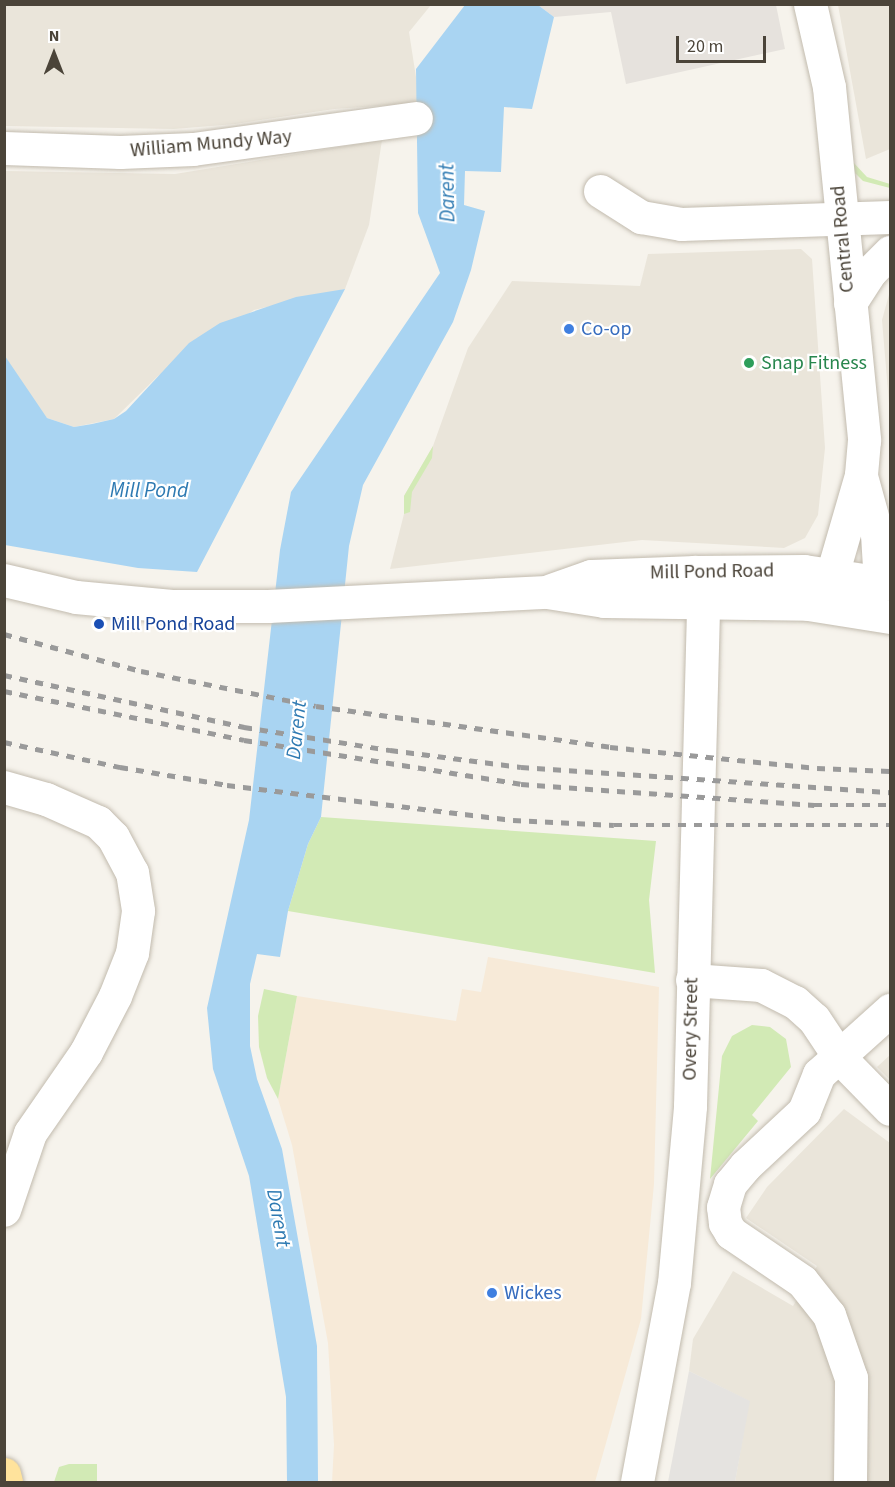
<!DOCTYPE html>
<html>
<head>
<meta charset="utf-8">
<style>
  body { margin:0 }
  #map { position:relative; width:895px; height:1487px; overflow:hidden; background:#f6f3ec; font-family:"Source Sans 3",sans-serif }
  div>[style] { position:absolute }
  .residential>* { inset:0; background:#eae5da }
  .commercial>* { inset:0; background:#f7ead8 }
  .industrial>* { inset:0; background:#e6e2dd }
  .green>* { inset:0; background:#d2eab5 }
  .parking>* { inset:0; background:#e5e3e0 }
  .water>* { inset:0; background:#a9d4f2 }
  .roads { filter:drop-shadow(0 0 2px #c2bbae) drop-shadow(0 0 2px #c2bbae) }
  .minor>* { height:33px; margin:-16.5px; padding:0 16.5px; transform-origin:16.5px; border-radius:16.5px; background:#fff }
  .major>* { height:33px; margin:-16.5px; padding:0 16.5px; transform-origin:16.5px; border-radius:16.5px; background:#ffe39c }
  .rail>* { height:4.5px; margin-top:-2.25px; transform-origin:0; background:repeating-linear-gradient(90deg,#9a9a9a 0 8px,transparent 0 16px) }
  .dots>* { width:16px; height:16px; translate:-50% -50%; box-sizing:border-box; border:3px solid #fff; border-radius:50% }
  span { translate:-50% -50%; white-space:nowrap; text-align:center; line-height:1.15; -webkit-text-stroke:4.5px #fff; paint-order:stroke }
  .street-label { font-size:20px; color:#4b4439 }
  .shop-label { font-size:20px; color:#366cbe }
  .left { translate:0 -50%; text-align:left }
  .leisure-label { font-size:20px; color:#27864d }
  .transit-label { font-size:20px; color:#164399 }
  .water-label { font-size:21px; color:#2e7ab2; font-style:italic }
  .frame { position:absolute; inset:0; border:6px solid #4b4439; pointer-events:none }
  .north { position:absolute; left:24px; top:24px; width:60px; height:60px; -webkit-text-stroke:4px #fff; paint-order:stroke; rotate:0deg; font-size:16px; font-weight:700; line-height:24px; text-align:center; color:#4b4439 }
  .north::after { content:''; display:block; margin:auto; width:21px; height:27px; background:#4b4439; clip-path:polygon(50% 0,100% 100%,50% 72%,0 100%) }
  .scale { position:absolute; left:676px; top:36px; width:90px; height:27px; box-sizing:border-box; border:3px solid #4b4439; border-top:0; padding-left:8px; font-size:18px; line-height:21px; white-space:nowrap; color:#4b4439; -webkit-text-stroke:4px #fff; paint-order:stroke }
</style>
</head>
<body>
<div id="map">
  <div class="residential">
    <div style="clip-path:polygon(5px 5px,431px 5px,409px 32px,420px 103px,334px 109px,235px 124px,174px 129px,5px 126px)"></div>
    <div style="clip-path:polygon(838px 5px,890px 5px,890px 149px,866px 159px)"></div>
    <div style="clip-path:polygon(382px 140px,369px 225px,345px 289px,254px 310px,158px 376px,114px 419px,74px 427px,47px 418px,31px 399px,5px 356px,4px 171px,175px 174px)"></div>
    <div style="clip-path:polygon(801px 249px,812px 259px,825px 448px,818px 515px,805px 538px,784px 548px,642px 540px,390px 569px,404px 514px,404px 496px,433px 446px,468px 348px,512px 281px,640px 286px,648px 254px)"></div>
    <div style="clip-path:polygon(890px 291px,890px 415px,882px 320px)"></div>
    <div style="clip-path:polygon(890px 1055px,890px 1080px,877px 1067px)"></div>
    <div style="clip-path:polygon(844px 1109px,890px 1143px,890px 1482px,735px 1482px,749px 1401px,689px 1371px,693px 1339px,733px 1271px,793px 1306px,817px 1266px,746px 1218px,767px 1187px)"></div>
  </div>
  <div class="commercial">
    <div style="clip-path:polygon(488px 957px,659px 987px,654px 1184px,641px 1319px,595px 1482px,332px 1482px,334px 1445px,328px 1343px,292px 1145px,278px 1099px,297px 996px,456px 1021px,462px 989px,481px 992px)"></div>
  </div>
  <div class="industrial">
    <div style="clip-path:polygon(538px 5px,776px 5px,785px 49px,626px 84px,611px 12px,554px 17px)"></div>
  </div>
  <div class="green">
    <div style="clip-path:polygon(852px 161px,867px 177px,890px 184px,890px 188px,863px 181px,855px 173px,849px 162px)"></div>
    <div style="clip-path:polygon(433px 446px,432px 458px,412px 492px,410px 512px,404px 514px,404px 496px)"></div>
    <div style="clip-path:polygon(321px 817px,656px 841px,649px 900px,655px 973px,288px 911px,308px 844px)"></div>
    <div style="clip-path:polygon(264px 989px,297px 996px,278px 1099px,267px 1078px,259px 1047px,258px 1016px)"></div>
    <div style="clip-path:polygon(752px 1025px,770px 1027px,786px 1039px,791px 1067px,752px 1115px,758px 1121px,710px 1179px,722px 1056px,732px 1036px)"></div>
    <div style="clip-path:polygon(69px 1464px,97px 1464px,97px 1482px,54px 1482px,59px 1467px)"></div>
  </div>
  <div class="parking">
    <div style="clip-path:polygon(689px 1371px,750px 1401px,735px 1482px,668px 1482px)"></div>
  </div>
  <div class="water">
    <div style="clip-path:polygon(465px 5px,538px 5px,554px 17px,532px 109px,504px 107px,501px 172px,465px 171px,464px 205px,485px 211px,471px 270px,453px 322px,363px 485px,349px 546px,321px 817px,308px 844px,288px 911px,280px 957px,257px 954px,250px 984px,250px 1046px,257px 1079px,282px 1149px,317px 1346px,318px 1482px,287px 1482px,286px 1397px,249px 1176px,213px 1069px,207px 1008px,249px 820px,280px 550px,291px 492px,440px 273px,418px 213px,416px 69px)"></div>
    <div style="clip-path:polygon(345px 289px,197px 572px,138px 568px,5px 545px,5px 356px,47px 418px,74px 427px,92px 424px,114px 419px,126px 411px,189px 343px,220px 323px,296px 297px)"></div>
  </div>
  <div class="roads">
    <div class="minor">
      <div style="left:810px;top:4px;width:85px;rotate:77.1deg"></div>
      <div style="left:829px;top:87px;width:355px;rotate:84.3deg"></div>
      <div style="left:864px;top:440px;width:35px;rotate:95deg"></div>
      <div style="left:861px;top:475px;width:104px;rotate:106.2deg"></div>
      <div style="left:832px;top:575px;width:42px;rotate:55.6deg"></div>
      <div style="left:4px;top:148px;width:116px;rotate:2deg"></div>
      <div style="left:120px;top:152px;width:73px;rotate:-2.4deg"></div>
      <div style="left:193px;top:149px;width:225px;rotate:-7.9deg"></div>
      <div style="left:600px;top:191px;width:49px;rotate:32.4deg"></div>
      <div style="left:641px;top:217px;width:41px;rotate:9.9deg"></div>
      <div style="left:681px;top:224px;width:209px;rotate:-1.9deg"></div>
      <div style="left:850px;top:303px;width:38px;rotate:-57deg"></div>
      <div style="left:871px;top:271px;width:27px;rotate:-45deg"></div>
      <div style="left:861px;top:476px;width:60px;rotate:74.6deg"></div>
      <div style="left:877px;top:534px;width:49px;rotate:86.5deg"></div>
      <div style="left:880px;top:583px;width:20px;rotate:131deg"></div>
      <div style="left:4px;top:580px;width:74px;rotate:13.3deg"></div>
      <div style="left:76px;top:597px;width:96px;rotate:5.4deg"></div>
      <div style="left:172px;top:606px;width:96px"></div>
      <div style="left:268px;top:606px;width:279px;rotate:-2.9deg"></div>
      <div style="left:547px;top:592px;width:58px;rotate:9deg"></div>
      <div style="left:604px;top:601px;width:204px;rotate:0.8deg"></div>
      <div style="left:808px;top:604px;width:83px;rotate:9deg"></div>
      <div style="left:551px;top:590px;width:42px;rotate:-19.3deg"></div>
      <div style="left:591px;top:576px;width:104px;rotate:-2.2deg"></div>
      <div style="left:695px;top:572px;width:109px;rotate:-0.5deg"></div>
      <div style="left:804px;top:571px;width:87px;rotate:8.6deg"></div>
      <div style="left:4px;top:787px;width:44px;rotate:15.9deg"></div>
      <div style="left:46px;top:799px;width:57px;rotate:23.9deg"></div>
      <div style="left:98px;top:822px;width:21px;rotate:45deg"></div>
      <div style="left:113px;top:837px;width:40px;rotate:62deg"></div>
      <div style="left:132px;top:872px;width:39px;rotate:81deg"></div>
      <div style="left:138px;top:911px;width:42px;rotate:98.1deg"></div>
      <div style="left:132px;top:953px;width:46px;rotate:111.6deg"></div>
      <div style="left:115px;top:996px;width:63px;rotate:117.4deg"></div>
      <div style="left:86px;top:1052px;width:98px;rotate:124.7deg"></div>
      <div style="left:30px;top:1133px;width:81px;rotate:108.7deg"></div>
      <div style="left:692px;top:980px;width:69px;rotate:4.1deg"></div>
      <div style="left:761px;top:985px;width:38px;rotate:27deg"></div>
      <div style="left:795px;top:1002px;width:25px;rotate:42deg"></div>
      <div style="left:814px;top:1019px;width:47px;rotate:56.3deg"></div>
      <div style="left:840px;top:1058px;width:71px;rotate:45.6deg"></div>
      <div style="left:637px;top:1482px;width:202px;rotate:-79.5deg"></div>
      <div style="left:674px;top:1283px;width:178px;rotate:-84.8deg"></div>
      <div style="left:690px;top:1106px;width:492px;rotate:-88.5deg"></div>
      <div style="left:703px;top:614px;width:43px;rotate:-100.8deg"></div>
      <div style="left:850px;top:1482px;width:104px;rotate:-89.4deg"></div>
      <div style="left:851px;top:1378px;width:67px;rotate:-109.2deg"></div>
      <div style="left:829px;top:1315px;width:43px;rotate:-128.5deg"></div>
      <div style="left:802px;top:1281px;width:86px;rotate:-145.9deg"></div>
      <div style="left:731px;top:1233px;width:12px;rotate:-121deg"></div>
      <div style="left:725px;top:1223px;width:16px;rotate:-97deg"></div>
      <div style="left:723px;top:1207px;width:24px;rotate:-73deg"></div>
      <div style="left:730px;top:1184px;width:23px;rotate:-50deg"></div>
      <div style="left:745px;top:1166px;width:81px;rotate:-43deg"></div>
      <div style="left:804px;top:1111px;width:40px;rotate:-68deg"></div>
      <div style="left:819px;top:1074px;width:96px;rotate:-42deg"></div>
    </div>
    <div class="major">
      <div style="left:4px;top:1474px;width:8px;rotate:76deg"></div>
    </div>
  </div>
  <div class="rail">
    <div style="left:4px;top:634px;width:142px;rotate:15.1deg"></div>
    <div style="left:141px;top:671px;width:178px;rotate:11.3deg"></div>
    <div style="left:316px;top:706px;width:297px;rotate:7.9deg"></div>
    <div style="left:610px;top:747px;width:208px;rotate:5.8deg"></div>
    <div style="left:817px;top:768px;width:73px;rotate:2.4deg"></div>
    <div style="left:4px;top:675px;width:246px;rotate:12.2deg"></div>
    <div style="left:244px;top:727px;width:148px;rotate:9deg"></div>
    <div style="left:390px;top:750px;width:132px;rotate:7.4deg"></div>
    <div style="left:521px;top:767px;width:370px;rotate:3.9deg"></div>
    <div style="left:4px;top:691px;width:245px;rotate:11.5deg"></div>
    <div style="left:244px;top:740px;width:280px;rotate:9deg"></div>
    <div style="left:521px;top:784px;width:294px;rotate:4.1deg"></div>
    <div style="left:814px;top:805px;width:76px"></div>
    <div style="left:4px;top:742px;width:119px;rotate:12.2deg"></div>
    <div style="left:120px;top:767px;width:109px;rotate:9.5deg"></div>
    <div style="left:227px;top:785px;width:288px;rotate:7deg"></div>
    <div style="left:513px;top:820px;width:101px;rotate:2.8deg"></div>
    <div style="left:614px;top:825px;width:276px"></div>
  </div>
  <div class="dots">
    <div style="left:569px;top:329px;background:#3f7fe0"></div>
    <div style="left:749px;top:363px;background:#2e9e5b"></div>
    <div style="left:99px;top:624px;background:#1a4fb4"></div>
    <div style="left:492px;top:1293px;background:#3f7fe0"></div>
  </div>
  <div class="street-label">
    <span style="left:211px;top:144px;rotate:-5deg">William Mundy Way</span>
    <span style="left:843px;top:239px;rotate:-95deg">Central Road</span>
    <span style="left:712px;top:572px;rotate:-1deg">Mill Pond Road</span>
    <span style="left:691px;top:1029px;rotate:-89deg">Overy Street</span>
  </div>
  <div class="shop-label">
    <span class="left" style="left:581px;top:329px">Co-op</span>
    <span class="left" style="left:504px;top:1293px">Wickes</span>
  </div>
  <div class="leisure-label">
    <span class="left" style="left:761px;top:363px">Snap Fitness</span>
  </div>
  <div class="transit-label">
    <span class="left" style="left:111px;top:624px">Mill Pond Road</span>
  </div>
  <div class="water-label">
    <span style="left:447px;top:193px;rotate:-91deg">Darent</span>
    <span style="left:149px;top:490px">Mill Pond</span>
    <span style="left:296px;top:730px;rotate:-84deg">Darent</span>
    <span style="left:279px;top:1218px;rotate:80deg">Darent</span>
  </div>
  <div class="frame"></div>
  <div class="north">N</div>
  <div class="scale">20 m</div>
</div>
</body>
</html>
